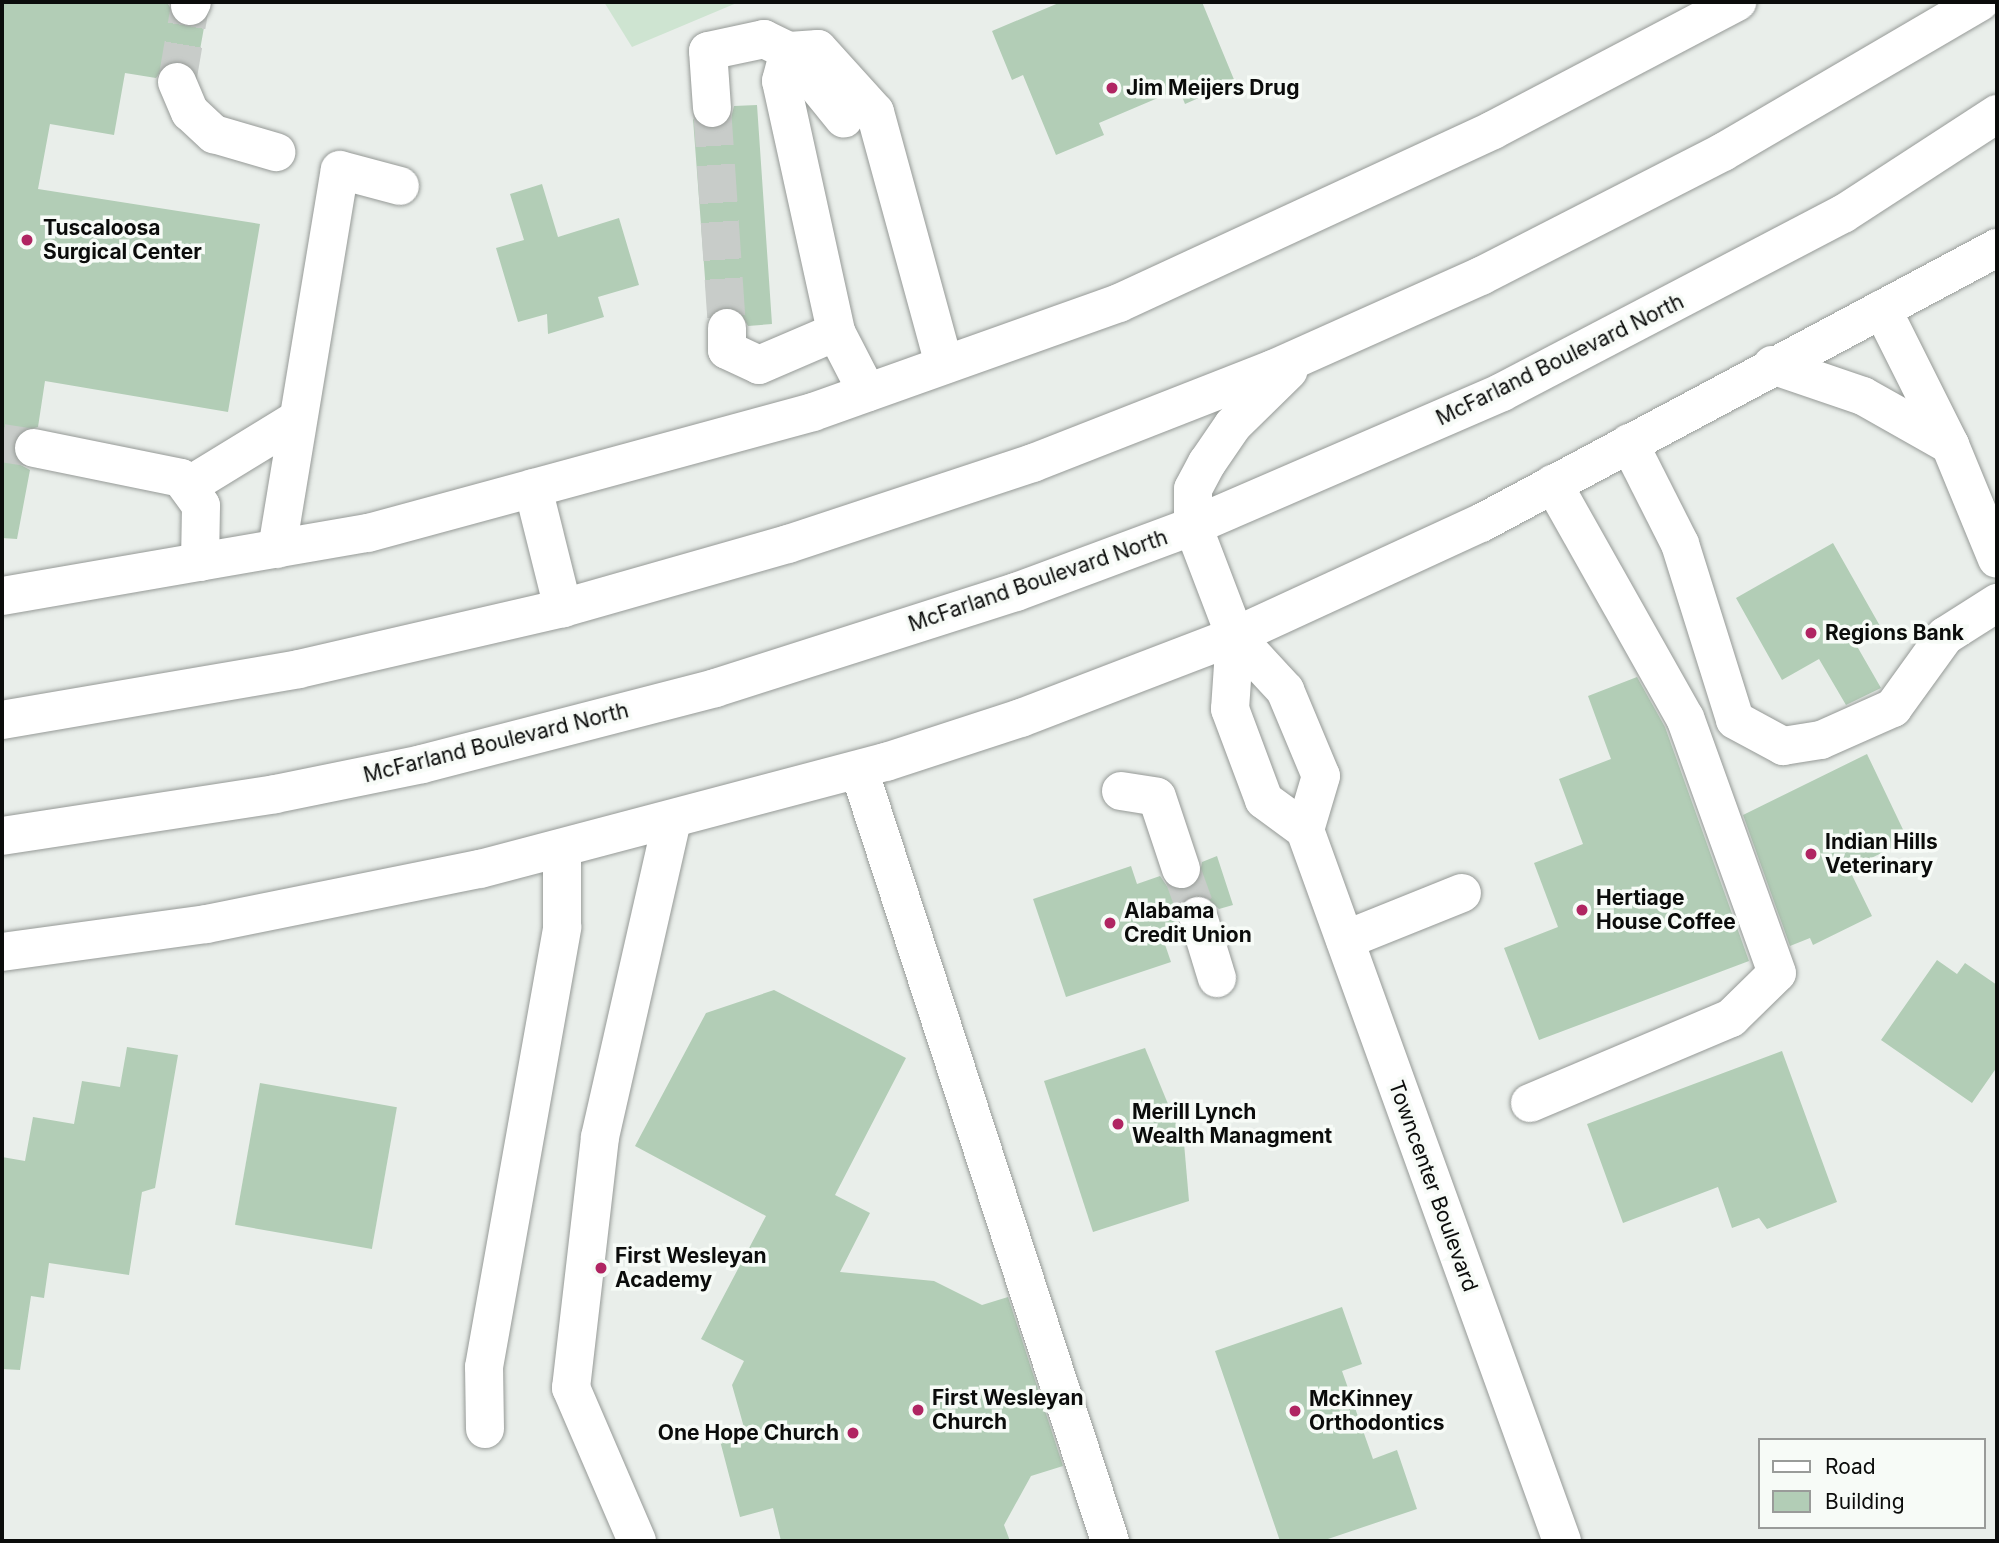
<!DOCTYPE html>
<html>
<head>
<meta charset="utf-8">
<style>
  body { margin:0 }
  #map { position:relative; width:1999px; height:1543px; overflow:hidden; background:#e9eeea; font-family:Inter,sans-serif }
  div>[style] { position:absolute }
  .green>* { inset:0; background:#cee4d1 }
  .building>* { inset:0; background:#b2cdb6; transform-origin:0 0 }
  .minor-tunnel>* { height:38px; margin-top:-19px; transform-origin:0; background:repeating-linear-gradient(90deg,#c8ccc9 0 38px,transparent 0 57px) }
  .roads { filter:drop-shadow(0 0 2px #969a97) drop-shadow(0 0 2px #969a97) }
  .minor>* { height:38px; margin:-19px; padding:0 19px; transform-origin:19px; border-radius:19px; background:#fff }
  .highway>* { height:38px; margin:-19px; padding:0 19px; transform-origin:19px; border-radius:19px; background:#fff }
  .dots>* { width:19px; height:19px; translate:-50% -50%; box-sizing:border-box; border:4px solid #f7fbf7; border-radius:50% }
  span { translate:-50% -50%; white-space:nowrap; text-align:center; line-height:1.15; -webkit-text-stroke:7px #f7fbf7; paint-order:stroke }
  .poi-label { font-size:21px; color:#0b0c0b; font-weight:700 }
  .left { translate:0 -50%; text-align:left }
  .right { translate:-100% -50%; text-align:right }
  .street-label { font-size:21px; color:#0b0c0b }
  .frame { position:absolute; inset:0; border:4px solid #0b0c0b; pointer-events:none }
  .legend { position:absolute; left:1758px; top:1438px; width:228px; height:91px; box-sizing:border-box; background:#f7fbf7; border:2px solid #999b99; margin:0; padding:9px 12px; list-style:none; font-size:21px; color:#0b0c0b }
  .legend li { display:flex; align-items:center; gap:14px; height:35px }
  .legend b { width:35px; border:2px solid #999b99 }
</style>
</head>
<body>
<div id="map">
  <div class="green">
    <div style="clip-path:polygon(604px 2px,739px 2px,632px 47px)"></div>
  </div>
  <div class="building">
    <div style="clip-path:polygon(2px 2px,167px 2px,180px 25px,205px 22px,196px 72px,179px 60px,168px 62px,156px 78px,125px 73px,114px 135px,50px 124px,38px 189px,260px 224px,228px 412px,45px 381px,38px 427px,18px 433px,13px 444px,19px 464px,30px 470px,17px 539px,2px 538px)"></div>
    <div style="clip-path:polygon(1061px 2px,1202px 2px,1235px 82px,1185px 104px,1179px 89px,1099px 123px,1104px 135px,1056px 155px,1023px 75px,1012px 80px,992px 31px)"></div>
    <div style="clip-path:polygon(757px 105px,772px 324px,748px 326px,738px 309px,728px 306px,708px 318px,693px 119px,714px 130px,731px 118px,734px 106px)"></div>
    <div style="clip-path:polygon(542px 184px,558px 237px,619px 218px,639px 285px,598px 297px,604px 317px,548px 334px,547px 314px,518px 322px,496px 248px,524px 240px,510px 194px)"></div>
    <div style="clip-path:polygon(1833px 543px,1880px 626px,1854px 641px,1881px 688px,1846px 705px,1819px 659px,1782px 680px,1736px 598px)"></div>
    <div style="clip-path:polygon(1637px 677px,1665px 727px,1749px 961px,1539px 1040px,1504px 948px,1558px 927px,1534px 863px,1583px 844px,1559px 779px,1611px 759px,1588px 696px)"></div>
    <div style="clip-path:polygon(1867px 754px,1908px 840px,1849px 869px,1872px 916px,1813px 945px,1810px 938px,1790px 946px,1743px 815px)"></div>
    <div style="clip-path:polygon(1217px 856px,1233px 905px,1219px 909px,1204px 895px,1191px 895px,1177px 910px,1177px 924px,1160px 930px,1171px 962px,1066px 997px,1033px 899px,1131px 866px,1137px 884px,1160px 876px,1167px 886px,1187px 890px,1198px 883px,1202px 862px)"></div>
    <div style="clip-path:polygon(1937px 960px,1957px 974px,1965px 963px,1997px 985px,1997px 1067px,1972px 1103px,1881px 1040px)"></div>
    <div style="clip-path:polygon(774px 990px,906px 1058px,835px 1195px,870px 1213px,840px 1272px,934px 1281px,982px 1305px,1008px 1297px,1063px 1466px,1031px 1476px,1004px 1525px,1010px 1541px,781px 1541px,773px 1508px,740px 1517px,719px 1437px,745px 1431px,732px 1385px,744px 1361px,701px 1339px,766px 1216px,635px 1146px,706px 1013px)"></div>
    <div style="clip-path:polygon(127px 1047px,178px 1055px,155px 1188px,142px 1192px,129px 1275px,49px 1263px,44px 1298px,31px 1296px,20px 1370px,2px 1369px,2px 1157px,25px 1161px,33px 1117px,74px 1124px,82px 1081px,120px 1087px)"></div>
    <div style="clip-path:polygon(1145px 1048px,1184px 1143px,1189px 1201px,1093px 1232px,1044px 1081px)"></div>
    <div style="clip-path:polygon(1782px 1051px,1837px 1202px,1767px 1229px,1759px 1218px,1732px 1228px,1718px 1187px,1623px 1223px,1587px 1124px)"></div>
    <div style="left:260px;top:1083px;width:139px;height:144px;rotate:10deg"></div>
    <div style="clip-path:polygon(1342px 1307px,1362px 1364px,1342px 1371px,1373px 1459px,1397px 1450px,1417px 1509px,1322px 1541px,1280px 1541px,1215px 1351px)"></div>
  </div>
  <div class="minor-tunnel">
    <div style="left:177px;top:82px;width:77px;rotate:-80.3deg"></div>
    <div style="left:712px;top:108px;width:221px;rotate:86.1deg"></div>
    <div style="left:2px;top:443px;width:32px;rotate:9deg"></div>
    <div style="left:1181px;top:869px;width:50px;rotate:70.1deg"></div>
  </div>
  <div class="roads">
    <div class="minor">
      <div style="left:190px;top:6px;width:4px;rotate:-63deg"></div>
      <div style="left:789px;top:51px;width:29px;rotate:-4deg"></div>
      <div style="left:818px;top:49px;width:85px;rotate:47.9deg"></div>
      <div style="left:875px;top:112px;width:262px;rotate:74.7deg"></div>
      <div style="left:789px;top:51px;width:31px;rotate:105deg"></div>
      <div style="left:781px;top:81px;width:257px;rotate:77.6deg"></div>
      <div style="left:836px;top:332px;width:68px;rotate:62.7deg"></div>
      <div style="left:177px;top:82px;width:33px;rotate:67deg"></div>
      <div style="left:190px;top:112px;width:33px;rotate:43deg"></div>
      <div style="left:214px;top:134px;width:65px;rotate:16.2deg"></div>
      <div style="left:712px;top:108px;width:57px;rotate:-94deg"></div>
      <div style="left:708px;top:51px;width:57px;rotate:-12.1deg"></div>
      <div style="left:764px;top:39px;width:28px;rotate:26deg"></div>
      <div style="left:789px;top:51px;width:87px;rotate:51deg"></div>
      <div style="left:1882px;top:309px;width:152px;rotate:63.4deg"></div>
      <div style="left:1950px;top:445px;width:123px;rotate:67.6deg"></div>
      <div style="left:727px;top:328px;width:22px;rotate:90deg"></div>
      <div style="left:727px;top:350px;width:35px;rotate:25deg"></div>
      <div style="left:759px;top:365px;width:84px;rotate:-23.2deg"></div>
      <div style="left:1772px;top:365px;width:96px;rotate:18.8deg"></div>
      <div style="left:1863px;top:396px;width:100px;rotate:29.4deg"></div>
      <div style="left:1629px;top:443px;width:113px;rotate:63.2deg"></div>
      <div style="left:1680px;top:544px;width:184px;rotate:72.6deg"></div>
      <div style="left:1735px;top:720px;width:55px;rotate:28.4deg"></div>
      <div style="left:1783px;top:746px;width:38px;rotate:-9deg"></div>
      <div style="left:1821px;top:740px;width:79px;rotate:-24deg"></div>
      <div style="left:1893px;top:708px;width:89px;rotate:-54.2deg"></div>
      <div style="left:1945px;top:636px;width:62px;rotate:-32.4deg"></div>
      <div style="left:34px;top:448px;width:150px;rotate:11.5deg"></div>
      <div style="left:181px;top:478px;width:34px;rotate:54deg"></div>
      <div style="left:201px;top:506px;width:56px;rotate:91deg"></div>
      <div style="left:190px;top:485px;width:124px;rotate:-31.5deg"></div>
      <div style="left:1193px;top:526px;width:118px;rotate:69.1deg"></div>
      <div style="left:1235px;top:636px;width:74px;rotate:47.2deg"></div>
      <div style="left:1285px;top:690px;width:93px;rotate:67.3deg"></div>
      <div style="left:1321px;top:776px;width:56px;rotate:106.5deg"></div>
      <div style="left:277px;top:549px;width:384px;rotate:-80.6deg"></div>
      <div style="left:340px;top:170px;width:62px;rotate:14.9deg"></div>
      <div style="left:2px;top:596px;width:371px;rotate:-9.8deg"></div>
      <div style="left:368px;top:533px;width:461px;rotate:-15.2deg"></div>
      <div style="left:813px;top:412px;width:325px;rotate:-19.6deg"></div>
      <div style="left:1119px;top:303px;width:412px;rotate:-24.8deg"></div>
      <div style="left:1493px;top:130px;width:276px;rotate:-27.7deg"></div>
      <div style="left:1235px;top:636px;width:73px;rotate:93.9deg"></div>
      <div style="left:1230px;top:709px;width:97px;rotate:69.5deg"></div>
      <div style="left:1264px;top:800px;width:51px;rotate:36.2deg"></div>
      <div style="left:1305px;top:830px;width:756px;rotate:70.13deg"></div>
      <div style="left:859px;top:770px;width:811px;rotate:71.97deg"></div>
      <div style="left:1121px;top:791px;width:36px;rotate:9deg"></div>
      <div style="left:1157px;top:797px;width:76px;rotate:71.6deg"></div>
      <div style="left:1198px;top:916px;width:65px;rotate:73deg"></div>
      <div style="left:1345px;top:940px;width:126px;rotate:-21.9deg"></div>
      <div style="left:2px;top:952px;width:206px;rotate:-7.8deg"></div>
      <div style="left:206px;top:924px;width:279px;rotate:-11.4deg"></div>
      <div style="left:480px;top:869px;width:420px;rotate:-14.8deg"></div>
      <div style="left:886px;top:762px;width:142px;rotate:-18.1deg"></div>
      <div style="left:1021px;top:718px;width:229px;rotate:-21deg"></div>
      <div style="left:1235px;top:636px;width:271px;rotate:-24.7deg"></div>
      <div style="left:1481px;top:523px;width:585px;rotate:-28.06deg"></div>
      <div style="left:1530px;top:1103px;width:218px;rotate:-22.9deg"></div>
      <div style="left:1731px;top:1018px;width:64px;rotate:-44.4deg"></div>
      <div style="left:1777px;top:973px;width:271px;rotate:-109.8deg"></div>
      <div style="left:1685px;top:718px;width:269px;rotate:-119.4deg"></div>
      <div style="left:485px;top:1429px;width:62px;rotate:-90.9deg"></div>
      <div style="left:484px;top:1367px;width:447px;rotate:-79.9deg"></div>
      <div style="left:562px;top:927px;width:78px;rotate:-90deg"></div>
      <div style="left:637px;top:1541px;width:167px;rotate:-113.3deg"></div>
      <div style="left:571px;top:1388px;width:253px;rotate:-83.4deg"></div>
      <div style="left:600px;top:1137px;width:325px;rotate:-77.2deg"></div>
    </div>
    <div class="highway">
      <div style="left:533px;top:488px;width:124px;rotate:76deg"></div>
      <div style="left:1193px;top:526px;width:37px;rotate:-90deg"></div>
      <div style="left:1193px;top:489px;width:30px;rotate:-62deg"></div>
      <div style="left:1207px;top:463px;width:46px;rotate:-55.6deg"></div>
      <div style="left:1233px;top:425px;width:78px;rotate:-44.5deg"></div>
      <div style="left:2px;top:720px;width:301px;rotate:-9.7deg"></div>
      <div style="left:299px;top:669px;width:271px;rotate:-13deg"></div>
      <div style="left:563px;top:608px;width:234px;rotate:-15.9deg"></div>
      <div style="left:788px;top:544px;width:258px;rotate:-18.3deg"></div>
      <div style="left:1033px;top:463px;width:258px;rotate:-21.4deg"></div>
      <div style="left:1273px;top:369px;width:228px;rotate:-24.1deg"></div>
      <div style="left:1481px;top:276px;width:272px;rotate:-27.1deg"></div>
      <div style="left:1723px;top:152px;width:298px;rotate:-30.3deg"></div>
      <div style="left:2px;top:836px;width:276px;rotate:-8.7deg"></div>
      <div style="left:275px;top:794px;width:150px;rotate:-11.5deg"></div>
      <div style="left:422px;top:764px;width:303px;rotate:-14.5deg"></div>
      <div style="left:715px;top:688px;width:316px;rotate:-17.7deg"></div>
      <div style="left:1016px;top:592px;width:189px;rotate:-20.4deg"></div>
      <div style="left:1193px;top:526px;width:337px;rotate:-23.4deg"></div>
      <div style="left:1502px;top:392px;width:385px;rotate:-27.6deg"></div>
      <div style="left:1843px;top:214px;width:184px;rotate:-33deg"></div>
    </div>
  </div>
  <div class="dots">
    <div style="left:1112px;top:88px;background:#b02562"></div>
    <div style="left:27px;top:240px;background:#b02562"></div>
    <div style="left:1811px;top:633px;background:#b02562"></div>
    <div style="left:1811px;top:854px;background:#b02562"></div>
    <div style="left:1582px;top:910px;background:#b02562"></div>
    <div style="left:1110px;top:923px;background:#b02562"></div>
    <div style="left:1118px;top:1124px;background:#b02562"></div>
    <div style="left:601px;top:1268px;background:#b02562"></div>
    <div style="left:918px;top:1410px;background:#b02562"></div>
    <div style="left:1295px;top:1411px;background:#b02562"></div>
    <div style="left:853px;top:1433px;background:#b02562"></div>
  </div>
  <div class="poi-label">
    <span class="left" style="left:1126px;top:88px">Jim Meijers Drug</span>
    <span class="left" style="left:43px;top:240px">Tuscaloosa<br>Surgical Center</span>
    <span class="left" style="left:1825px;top:633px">Regions Bank</span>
    <span class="left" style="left:1825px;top:854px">Indian Hills<br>Veterinary</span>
    <span class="left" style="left:1596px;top:910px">Hertiage<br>House Coffee</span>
    <span class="left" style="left:1124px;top:923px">Alabama<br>Credit Union</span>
    <span class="left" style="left:1132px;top:1124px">Merill Lynch<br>Wealth Managment</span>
    <span class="left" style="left:615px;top:1268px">First Wesleyan<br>Academy</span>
    <span class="left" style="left:932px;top:1410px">First Wesleyan<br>Church</span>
    <span class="left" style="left:1309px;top:1411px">McKinney<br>Orthodontics</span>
    <span class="right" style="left:839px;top:1433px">One Hope Church</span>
  </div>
  <div class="street-label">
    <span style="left:1560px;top:360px;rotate:-26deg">McFarland Boulevard North</span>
    <span style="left:1038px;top:581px;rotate:-19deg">McFarland Boulevard North</span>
    <span style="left:496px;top:743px;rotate:-14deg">McFarland Boulevard North</span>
    <span style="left:1433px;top:1186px;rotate:70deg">Towncenter Boulevard</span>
  </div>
  <div class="frame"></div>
  <ul class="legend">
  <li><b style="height:9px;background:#fff"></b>Road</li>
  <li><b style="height:19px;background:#b2cdb6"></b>Building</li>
  </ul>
</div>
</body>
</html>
